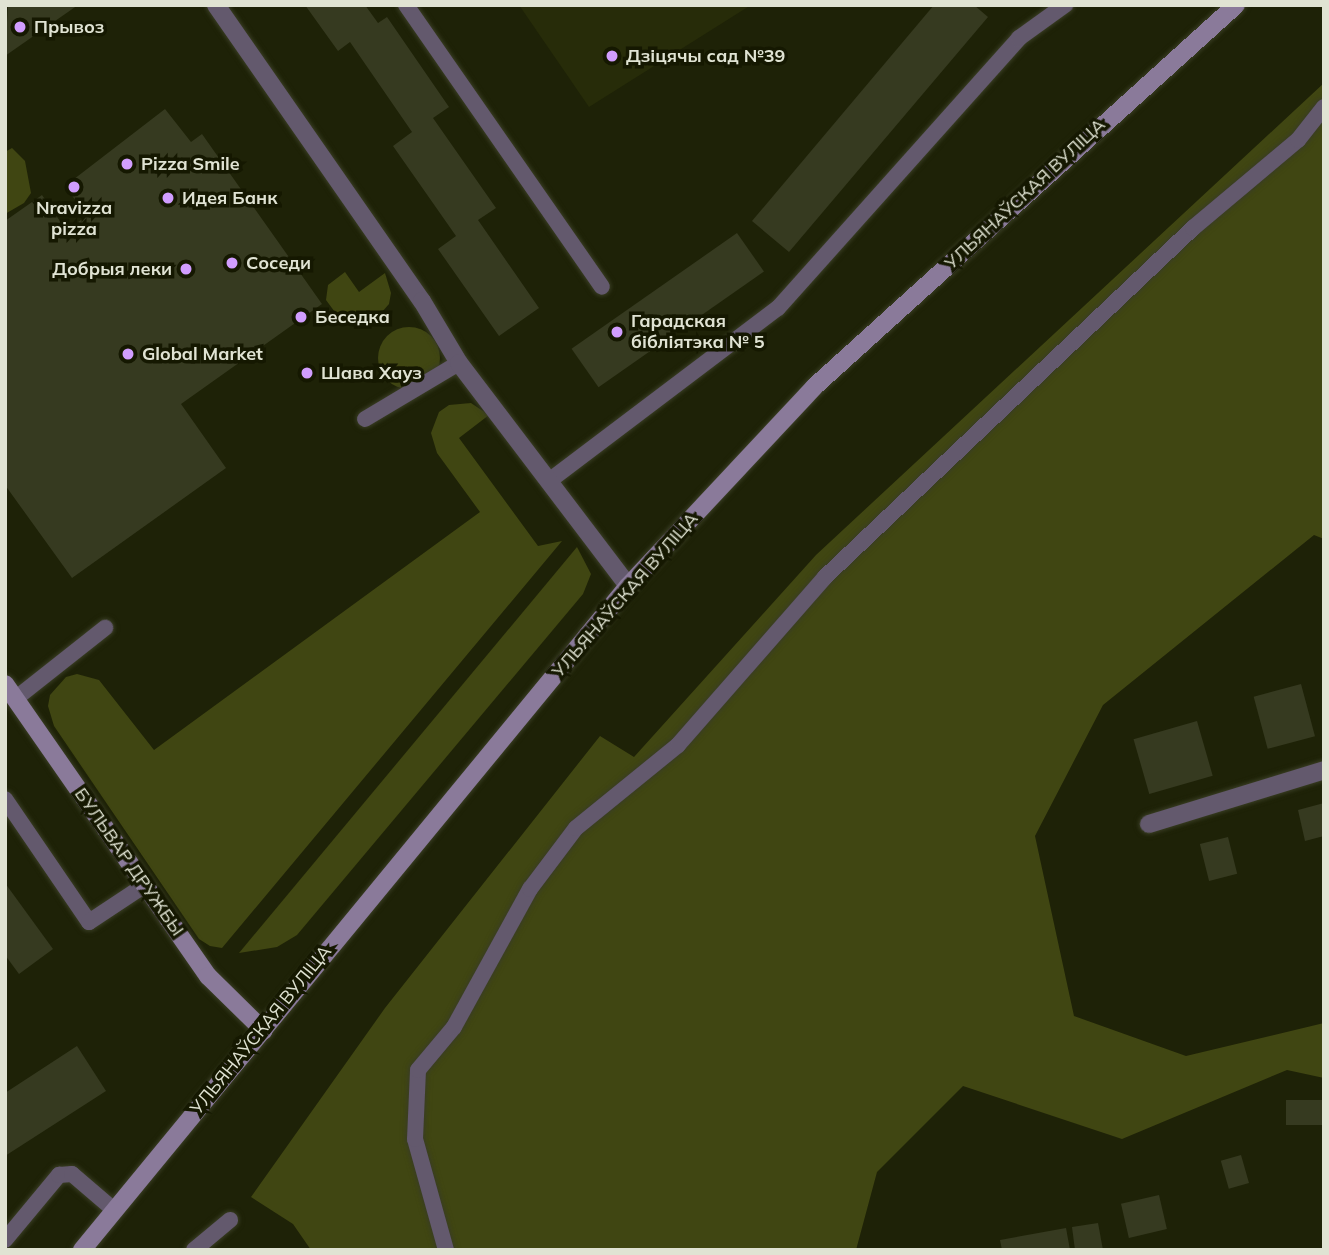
<!DOCTYPE html>
<html>
<head>
<meta charset="utf-8">
<style>
  body { margin:0 }
  #map { position:relative; width:1329px; height:1255px; overflow:hidden; background:#1e2207; font-family:Mulish,sans-serif }
  div>[style] { position:absolute }
  .built>* { inset:0; background:#272c09 }
  .green>* { inset:0; background:#404612 }
  .round { border-radius:50% }
  .building>* { inset:0; background:#363a20; transform-origin:0 0 }
  .roads { filter:drop-shadow(0 0 2px #393d24) drop-shadow(0 0 2px #393d24) }
  .lane>* { height:16px; margin:-8px; padding:0 8px; transform-origin:8px; border-radius:8px; background:#63596d }
  .street>* { height:18px; margin:-9px; padding:0 9px; transform-origin:9px; border-radius:9px; background:#63596d }
  .secondary>* { height:18px; margin:-9px; padding:0 9px; transform-origin:9px; border-radius:9px; background:#8a7a9a }
  .dots>* { width:19px; height:19px; translate:-50% -50%; box-sizing:border-box; border:4px solid #151801; border-radius:50% }
  span { translate:-50% -50%; white-space:nowrap; text-align:center; line-height:1.15; -webkit-text-stroke:7px #151801; paint-order:stroke }
  .poi-label { font-size:18px; color:#e0e3d3; font-weight:700 }
  .left { translate:0 -50%; text-align:left }
  .right { translate:-100% -50%; text-align:right }
  .street-label { font-size:18px; color:#e0e3d3 }
  .frame { position:absolute; inset:0; border:7px solid #e0e3d3; pointer-events:none }
</style>
</head>
<body>
<div id="map">
  <div class="built">
    <div style="clip-path:polygon(519px 5px,751px 5px,589px 107px)"></div>
  </div>
  <div class="green">
    <div style="clip-path:polygon(1324px 83px,1324px 539px,1314px 535px,1103px 705px,1035px 836px,1074px 1016px,1186px 1056px,1324px 1023px,1324px 1078px,1287px 1070px,1122px 1139px,963px 1086px,877px 1172px,856px 1250px,311px 1250px,293px 1224px,251px 1197px,385px 1008px,600px 736px,634px 757px,816px 555px)"></div>
    <div style="clip-path:polygon(12px 148px,25px 161px,31px 193px,24px 203px,5px 214px,5px 152px)"></div>
    <div style="clip-path:polygon(345px 272px,359px 292px,385px 273px,391px 293px,389px 304px,375px 320px,362px 325px,340px 319px,326px 300px,328px 285px)"></div>
    <div class="round" style="left:378px;top:327px;width:62px;height:62px"></div>
    <div style="clip-path:polygon(471px 403px,489px 415px,459px 438px,538px 546px,562px 541px,222px 948px,210px 946px,199px 939px,54px 726px,48px 706px,50px 695px,66px 677px,77px 674px,99px 680px,154px 750px,480px 512px,437px 453px,431px 433px,439px 412px,449px 405px)"></div>
    <div style="clip-path:polygon(577px 547px,591px 574px,583px 594px,297px 935px,277px 947px,239px 953px)"></div>
  </div>
  <div class="building">
    <div style="clip-path:polygon(8px 5px,78px 5px,5px 56px)"></div>
    <div style="clip-path:polygon(305px 5px,365px 5px,378px 23px,387px 17px,449px 107px,433px 118px,496px 208px,478px 220px,539px 308px,499px 336px,438px 249px,456px 236px,393px 146px,412px 132px,350px 42px,338px 51px)"></div>
    <div style="clip-path:polygon(934px 5px,974px 5px,988px 17px,789px 252px,752px 221px)"></div>
    <div style="clip-path:polygon(165px 109px,191px 142px,202px 134px,322px 304px,181px 404px,226px 468px,72px 578px,5px 485px,5px 221px,42px 195px,66px 230px,87px 216px,65px 186px)"></div>
    <div style="left:737px;top:233px;width:47px;height:202px;rotate:55deg"></div>
    <div style="left:1301px;top:684px;width:54px;height:49px;rotate:75deg"></div>
    <div style="left:1197px;top:721px;width:57px;height:66px;rotate:74deg"></div>
    <div style="clip-path:polygon(1324px 803px,1324px 836px,1305px 841px,1298px 810px)"></div>
    <div style="left:1228px;top:837px;width:38px;height:29px;rotate:76deg"></div>
    <div style="clip-path:polygon(5px 883px,53px 949px,19px 974px,5px 955px)"></div>
    <div style="clip-path:polygon(77px 1046px,106px 1091px,5px 1156px,5px 1093px)"></div>
    <div style="left:1324px;top:1100px;width:25px;height:38px;rotate:90deg"></div>
    <div style="left:1241px;top:1155px;width:29px;height:21px;rotate:74deg"></div>
    <div style="left:1159px;top:1195px;width:35px;height:39px;rotate:77deg"></div>
    <div style="clip-path:polygon(1098px 1223px,1103px 1250px,1075px 1250px,1072px 1227px)"></div>
    <div style="clip-path:polygon(1066px 1228px,1070px 1250px,1002px 1250px,1000px 1240px)"></div>
  </div>
  <div class="roads">
    <div class="lane">
      <div style="left:406px;top:5px;width:343px;rotate:55.2deg"></div>
      <div style="left:365px;top:419px;width:109px;rotate:-30.8deg"></div>
      <div style="left:549px;top:481px;width:287px;rotate:-37.1deg"></div>
      <div style="left:778px;top:308px;width:362px;rotate:-48.2deg"></div>
      <div style="left:1019px;top:38px;width:57px;rotate:-35.7deg"></div>
      <div style="left:15px;top:699px;width:115px;rotate:-38.3deg"></div>
      <div style="left:5px;top:799px;width:149px;rotate:55.7deg"></div>
      <div style="left:89px;top:922px;width:67px;rotate:-33.5deg"></div>
      <div style="left:5px;top:1240px;width:85px;rotate:-50.3deg"></div>
      <div style="left:59px;top:1175px;width:13px;rotate:-4deg"></div>
      <div style="left:72px;top:1174px;width:55px;rotate:40.6deg"></div>
      <div style="left:194px;top:1250px;width:47px;rotate:-39.8deg"></div>
      <div style="left:446px;top:1250px;width:115px;rotate:-105.6deg"></div>
      <div style="left:415px;top:1139px;width:69px;rotate:-87.5deg"></div>
      <div style="left:418px;top:1070px;width:56px;rotate:-50.1deg"></div>
      <div style="left:454px;top:1027px;width:158px;rotate:-61.2deg"></div>
      <div style="left:530px;top:889px;width:76px;rotate:-53deg"></div>
      <div style="left:576px;top:828px;width:132px;rotate:-39.1deg"></div>
      <div style="left:678px;top:745px;width:223px;rotate:-48.8deg"></div>
      <div style="left:825px;top:577px;width:507px;rotate:-43.48deg"></div>
      <div style="left:1193px;top:228px;width:137px;rotate:-40deg"></div>
      <div style="left:1298px;top:140px;width:42px;rotate:-51.8deg"></div>
    </div>
    <div class="street">
      <div style="left:216px;top:5px;width:361px;rotate:55.2deg"></div>
      <div style="left:422px;top:301px;width:72px;rotate:59.2deg"></div>
      <div style="left:459px;top:363px;width:280px;rotate:52.8deg"></div>
      <div style="left:1149px;top:824px;width:183px;rotate:-17.1deg"></div>
    </div>
    <div class="secondary">
      <div style="left:5px;top:684px;width:356px;rotate:55.2deg"></div>
      <div style="left:208px;top:976px;width:78px;rotate:44.5deg"></div>
      <div style="left:82px;top:1250px;width:860px;rotate:-50.57deg"></div>
      <div style="left:628px;top:586px;width:272px;rotate:-46.9deg"></div>
      <div style="left:814px;top:387px;width:569px;rotate:-42.15deg"></div>
    </div>
  </div>
  <div class="dots">
    <div style="left:20px;top:27px;background:#d19dfe"></div>
    <div style="left:612px;top:56px;background:#d19dfe"></div>
    <div style="left:127px;top:164px;background:#d19dfe"></div>
    <div style="left:74px;top:187px;background:#d19dfe"></div>
    <div style="left:168px;top:198px;background:#d19dfe"></div>
    <div style="left:232px;top:263px;background:#d19dfe"></div>
    <div style="left:186px;top:269px;background:#d19dfe"></div>
    <div style="left:301px;top:317px;background:#d19dfe"></div>
    <div style="left:617px;top:332px;background:#d19dfe"></div>
    <div style="left:128px;top:354px;background:#d19dfe"></div>
    <div style="left:307px;top:373px;background:#d19dfe"></div>
  </div>
  <div class="poi-label">
    <span class="left" style="left:34px;top:27px">Прывоз</span>
    <span class="left" style="left:626px;top:56px">Дзіцячы сад №39</span>
    <span class="left" style="left:141px;top:164px">Pizza Smile</span>
    <span class="left" style="left:182px;top:198px">Идея Банк</span>
    <span style="left:74px;top:219px">Nravizza<br>pizza</span>
    <span class="left" style="left:246px;top:263px">Соседи</span>
    <span class="right" style="left:172px;top:269px">Добрыя леки</span>
    <span class="left" style="left:315px;top:317px">Беседка</span>
    <span class="left" style="left:631px;top:332px">Гарадская<br>бібліятэка № 5</span>
    <span class="left" style="left:142px;top:354px">Global Market</span>
    <span class="left" style="left:321px;top:373px">Шава Хауз</span>
  </div>
  <div class="street-label">
    <span style="left:1025px;top:194px;rotate:-43deg">УЛЬЯНАЎСКАЯ ВУЛІЦА</span>
    <span style="left:625px;top:595px;rotate:-49deg">УЛЬЯНАЎСКАЯ ВУЛІЦА</span>
    <span style="left:129px;top:862px;rotate:55deg">БУЛЬВАР ДРУЖБЫ</span>
    <span style="left:261px;top:1030px;rotate:-51deg">УЛЬЯНАЎСКАЯ ВУЛІЦА</span>
  </div>
  <div class="frame"></div>
</div>
</body>
</html>
